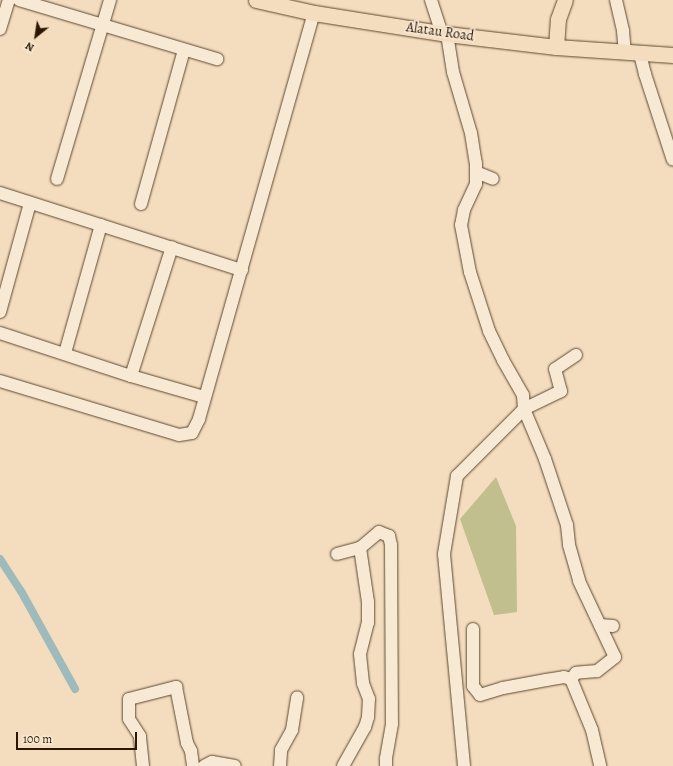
<!DOCTYPE html>
<html>
<head>
<meta charset="utf-8">
<style>
  body { margin:0 }
  #map { position:relative; width:673px; height:766px; overflow:hidden; background:#f4ddbe; font-family:Alegreya,serif }
  div>[style] { position:absolute }
  .green>* { inset:0; background:#c1bf8d }
  .canal>* { height:8px; margin:-4px; padding:0 4px; transform-origin:4px; border-radius:4px; background:#9fbabb }
  .roads { filter:drop-shadow(0 0 1px #5c4830) drop-shadow(0 0 1px #5c4830) }
  .minor>* { height:12px; margin:-6px; padding:0 6px; transform-origin:6px; border-radius:6px; background:#f8e9d5 }
  .major>* { height:15px; margin:-7.5px; padding:0 7.5px; transform-origin:7.5px; border-radius:7.5px; background:#f4ddbe }
  span { translate:-50% -50%; white-space:nowrap; text-align:center; line-height:1.15; -webkit-text-stroke:3px #f8e9d5; paint-order:stroke }
  .street-label { font-size:14px; color:#2a1601 }
  .north { position:absolute; left:16px; top:16px; width:40px; height:40px; -webkit-text-stroke:3px #f8e9d5; paint-order:stroke; rotate:210deg; font-size:11px; font-weight:700; line-height:16px; text-align:center; color:#2a1601 }
  .north::after { content:''; display:block; margin:auto; width:14px; height:18px; background:#2a1601; clip-path:polygon(50% 0,100% 100%,50% 72%,0 100%) }
  .scale { position:absolute; left:16px; top:732px; width:121px; height:18px; box-sizing:border-box; border:2px solid #2a1601; border-top:0; padding-left:5px; font-size:12px; line-height:14px; white-space:nowrap; color:#2a1601; -webkit-text-stroke:3px #f8e9d5; paint-order:stroke }
</style>
</head>
<body>
<div id="map">
  <div class="green">
    <div style="clip-path:polygon(496px 477px,516px 526px,517px 612px,494px 615px,460px 519px)"></div>
  </div>
  <div class="canal">
    <div style="left:0;top:559px;width:38px;rotate:57deg"></div>
    <div style="left:21px;top:591px;width:112px;rotate:61.1deg"></div>
  </div>
  <div class="roads">
    <div class="minor">
      <div style="left:19px;top:0;width:207px;rotate:16.6deg"></div>
      <div style="left:431px;top:0;width:35px;rotate:72deg"></div>
      <div style="left:616px;top:0;width:32px;rotate:77deg"></div>
      <div style="left:623px;top:31px;width:22px;rotate:85deg"></div>
      <div style="left:0;top:29px;width:30px;rotate:-73deg"></div>
      <div style="left:447px;top:34px;width:38px;rotate:81deg"></div>
      <div style="left:453px;top:72px;width:64px;rotate:73.6deg"></div>
      <div style="left:471px;top:133px;width:30px;rotate:81deg"></div>
      <div style="left:476px;top:163px;width:21px;rotate:90deg"></div>
      <div style="left:476px;top:184px;width:29px;rotate:115deg"></div>
      <div style="left:464px;top:210px;width:15px;rotate:101deg"></div>
      <div style="left:461px;top:225px;width:48px;rotate:79.2deg"></div>
      <div style="left:470px;top:272px;width:62px;rotate:72.1deg"></div>
      <div style="left:489px;top:331px;width:32px;rotate:64deg"></div>
      <div style="left:503px;top:360px;width:40px;rotate:60.3deg"></div>
      <div style="left:523px;top:395px;width:14px;rotate:86deg"></div>
      <div style="left:524px;top:409px;width:95px;rotate:135deg"></div>
      <div style="left:457px;top:476px;width:79px;rotate:99.5deg"></div>
      <div style="left:444px;top:554px;width:213px;rotate:84.6deg"></div>
      <div style="left:640px;top:54px;width:21px;rotate:76deg"></div>
      <div style="left:645px;top:74px;width:90px;rotate:72deg"></div>
      <div style="left:476px;top:172px;width:18px;rotate:22deg"></div>
      <div style="left:57px;top:179px;width:187px;rotate:-73.5deg"></div>
      <div style="left:0;top:193px;width:254px;rotate:17.7deg"></div>
      <div style="left:141px;top:204px;width:160px;rotate:-74.4deg"></div>
      <div style="left:0;top:312px;width:113px;rotate:-74.6deg"></div>
      <div style="left:0;top:333px;width:138px;rotate:18.2deg"></div>
      <div style="left:131px;top:376px;width:76px;rotate:16deg"></div>
      <div style="left:65px;top:353px;width:133px;rotate:-74.3deg"></div>
      <div style="left:576px;top:355px;width:25px;rotate:146deg"></div>
      <div style="left:555px;top:369px;width:23px;rotate:75deg"></div>
      <div style="left:561px;top:391px;width:41px;rotate:154.1deg"></div>
      <div style="left:524px;top:409px;width:54px;rotate:67.2deg"></div>
      <div style="left:545px;top:459px;width:70px;rotate:71.6deg"></div>
      <div style="left:567px;top:525px;width:20px;rotate:84deg"></div>
      <div style="left:569px;top:545px;width:37px;rotate:74deg"></div>
      <div style="left:579px;top:581px;width:84px;rotate:64.7deg"></div>
      <div style="left:615px;top:657px;width:23px;rotate:142deg"></div>
      <div style="left:597px;top:671px;width:21px;rotate:175deg"></div>
      <div style="left:576px;top:673px;width:8px;rotate:130deg"></div>
      <div style="left:571px;top:679px;width:55px;rotate:67.6deg"></div>
      <div style="left:592px;top:730px;width:37px;rotate:77deg"></div>
      <div style="left:131px;top:376px;width:135px;rotate:-72.4deg"></div>
      <div style="left:0;top:381px;width:187px;rotate:16.8deg"></div>
      <div style="left:179px;top:435px;width:13px;rotate:-9deg"></div>
      <div style="left:192px;top:433px;width:16px;rotate:-63deg"></div>
      <div style="left:199px;top:419px;width:422px;rotate:-74.2deg"></div>
      <div style="left:337px;top:554px;width:24px;rotate:-15deg"></div>
      <div style="left:600px;top:625px;width:13px;rotate:4deg"></div>
      <div style="left:473px;top:629px;width:57px;rotate:90deg"></div>
      <div style="left:473px;top:686px;width:11px;rotate:52deg"></div>
      <div style="left:480px;top:695px;width:24px;rotate:-17deg"></div>
      <div style="left:503px;top:688px;width:44px;rotate:-10.5deg"></div>
      <div style="left:546px;top:680px;width:18px;rotate:-9deg"></div>
      <div style="left:564px;top:677px;width:7px;rotate:16deg"></div>
      <div style="left:143px;top:766px;width:30px;rotate:-96deg"></div>
      <div style="left:140px;top:736px;width:20px;rotate:-123deg"></div>
      <div style="left:129px;top:719px;width:20px;rotate:-90deg"></div>
      <div style="left:129px;top:699px;width:49px;rotate:-14.3deg"></div>
      <div style="left:176px;top:687px;width:57px;rotate:78.9deg"></div>
      <div style="left:187px;top:743px;width:9px;rotate:63deg"></div>
      <div style="left:191px;top:751px;width:15px;rotate:82deg"></div>
      <div style="left:204px;top:766px;width:9px;rotate:-27deg"></div>
      <div style="left:212px;top:762px;width:23px;rotate:10deg"></div>
      <div style="left:280px;top:766px;width:16px;rotate:-86deg"></div>
      <div style="left:281px;top:750px;width:23px;rotate:-61deg"></div>
      <div style="left:292px;top:730px;width:33px;rotate:-81deg"></div>
      <div style="left:343px;top:766px;width:45px;rotate:-60.6deg"></div>
      <div style="left:365px;top:727px;width:10px;rotate:-73deg"></div>
      <div style="left:368px;top:717px;width:18px;rotate:-87deg"></div>
      <div style="left:369px;top:699px;width:17px;rotate:-111deg"></div>
      <div style="left:363px;top:683px;width:29px;rotate:-96deg"></div>
      <div style="left:360px;top:654px;width:32px;rotate:-76deg"></div>
      <div style="left:368px;top:623px;width:21px;rotate:-90deg"></div>
      <div style="left:368px;top:602px;width:55px;rotate:-98.4deg"></div>
      <div style="left:360px;top:548px;width:25px;rotate:-40deg"></div>
      <div style="left:379px;top:532px;width:11px;rotate:22deg"></div>
      <div style="left:389px;top:536px;width:9px;rotate:77deg"></div>
      <div style="left:391px;top:545px;width:179px;rotate:89.7deg"></div>
      <div style="left:392px;top:724px;width:36px;rotate:100deg"></div>
      <div style="left:386px;top:759px;width:7px;rotate:90deg"></div>
    </div>
    <div class="major">
      <div style="left:256px;top:0;width:59px;rotate:12.6deg"></div>
      <div style="left:314px;top:13px;width:135px;rotate:9deg"></div>
      <div style="left:447px;top:34px;width:110px;rotate:6.8deg"></div>
      <div style="left:556px;top:47px;width:117px;rotate:3.9deg"></div>
      <div style="left:556px;top:47px;width:28px;rotate:-86deg"></div>
      <div style="left:558px;top:19px;width:20px;rotate:-70deg"></div>
    </div>
  </div>
  <div class="street-label">
    <span style="left:440px;top:32px;rotate:8deg">Alatau Road</span>
  </div>
  <div class="north">N</div>
  <div class="scale">100 m</div>
</div>
</body>
</html>
